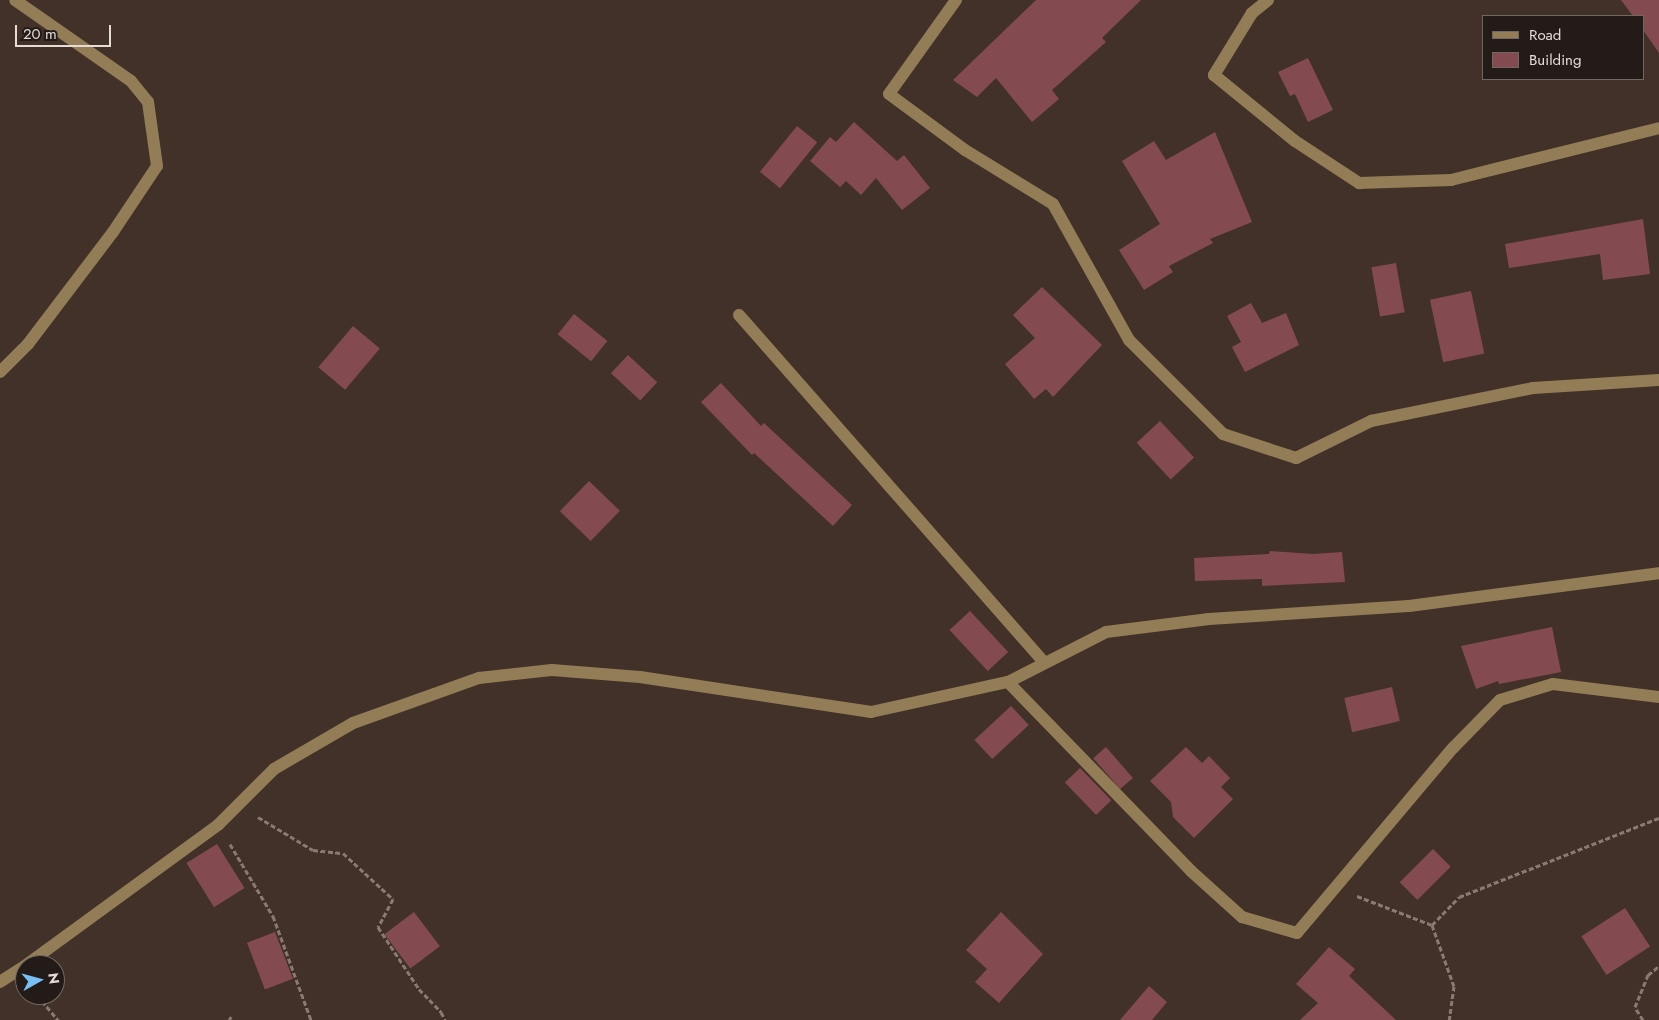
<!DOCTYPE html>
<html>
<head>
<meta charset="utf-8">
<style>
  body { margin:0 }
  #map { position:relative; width:1659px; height:1020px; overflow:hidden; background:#423128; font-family:Jost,sans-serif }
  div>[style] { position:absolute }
  .building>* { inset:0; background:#834b4f; transform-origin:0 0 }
  .path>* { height:3px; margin-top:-1.5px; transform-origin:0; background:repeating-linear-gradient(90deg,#897a73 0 5px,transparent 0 7.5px) }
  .minor>* { height:12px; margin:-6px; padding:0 6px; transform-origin:6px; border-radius:6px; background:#937d56 }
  span { translate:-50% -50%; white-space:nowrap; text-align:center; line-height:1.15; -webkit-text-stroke:5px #231b17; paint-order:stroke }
  .legend { position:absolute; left:1482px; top:15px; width:162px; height:65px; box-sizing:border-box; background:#231b17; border:1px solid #716863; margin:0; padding:6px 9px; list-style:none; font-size:15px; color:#e6dbd5 }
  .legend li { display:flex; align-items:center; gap:10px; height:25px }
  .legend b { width:25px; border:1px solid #716863 }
  .north { position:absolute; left:15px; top:955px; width:50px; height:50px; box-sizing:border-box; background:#231b17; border:1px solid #716863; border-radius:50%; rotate:83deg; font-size:14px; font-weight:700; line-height:20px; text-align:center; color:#e6dbd5 }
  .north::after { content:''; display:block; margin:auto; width:18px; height:22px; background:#76c0f7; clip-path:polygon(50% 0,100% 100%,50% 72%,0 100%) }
  .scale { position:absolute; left:15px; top:25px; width:96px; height:22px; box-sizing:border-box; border:2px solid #e6dbd5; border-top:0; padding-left:6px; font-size:15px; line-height:18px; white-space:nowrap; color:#e6dbd5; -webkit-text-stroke:4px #231b17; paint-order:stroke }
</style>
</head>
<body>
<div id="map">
  <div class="building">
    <div style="clip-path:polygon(1036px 0,1141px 0,1102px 38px,1106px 42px,1052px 90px,1059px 99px,1032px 122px,996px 78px,977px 97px,953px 80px)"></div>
    <div style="clip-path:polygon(1621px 0,1659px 0,1659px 53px,1643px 30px,1643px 16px,1633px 16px)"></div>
    <div style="clip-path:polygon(1308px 58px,1333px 110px,1308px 122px,1295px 94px,1290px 96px,1278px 72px)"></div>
    <div style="clip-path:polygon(854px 122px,897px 161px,904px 155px,930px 188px,902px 210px,876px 178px,861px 195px,846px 181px,840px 187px,810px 161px,830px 137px,836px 142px)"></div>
    <div style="left:797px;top:126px;width:26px;height:59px;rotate:39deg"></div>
    <div style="clip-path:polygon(1215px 132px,1252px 222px,1210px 239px,1213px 243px,1169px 266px,1173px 272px,1144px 290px,1119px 250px,1160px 224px,1122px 161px,1154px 141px,1166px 160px)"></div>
    <div style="clip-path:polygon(1643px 219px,1650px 274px,1603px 280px,1600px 254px,1509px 268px,1505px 244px)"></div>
    <div style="left:1396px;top:263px;width:50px;height:25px;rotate:80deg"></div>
    <div style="clip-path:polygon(1042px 287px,1102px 345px,1053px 397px,1046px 389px,1034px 399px,1005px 364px,1035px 338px,1013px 315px)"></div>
    <div style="left:1471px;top:291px;width:64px;height:42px;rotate:78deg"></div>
    <div style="clip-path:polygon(1251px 303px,1262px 323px,1286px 313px,1299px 345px,1245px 372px,1232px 347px,1241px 342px,1227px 316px)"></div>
    <div style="left:574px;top:314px;width:43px;height:26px;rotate:39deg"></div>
    <div style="left:353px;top:326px;width:35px;height:54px;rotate:40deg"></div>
    <div style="left:628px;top:355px;width:40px;height:25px;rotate:43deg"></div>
    <div style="clip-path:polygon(721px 383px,761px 426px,764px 423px,852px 505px,833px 526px,754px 453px,752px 455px,701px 402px)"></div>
    <div style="left:1160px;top:421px;width:50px;height:32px;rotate:47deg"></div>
    <div style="left:589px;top:481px;width:43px;height:42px;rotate:44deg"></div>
    <div style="clip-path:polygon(1270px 551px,1313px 554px,1342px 552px,1345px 582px,1262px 586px,1262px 579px,1195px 581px,1194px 558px,1269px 554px)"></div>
    <div style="left:970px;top:611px;width:56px;height:28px;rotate:47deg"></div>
    <div style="clip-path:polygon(1552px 627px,1561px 672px,1499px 684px,1498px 681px,1476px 689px,1461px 646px)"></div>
    <div style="left:1392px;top:687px;width:35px;height:49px;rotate:77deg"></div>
    <div style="left:1011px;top:706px;width:26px;height:50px;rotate:47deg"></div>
    <div style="left:1106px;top:747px;width:41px;height:17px;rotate:49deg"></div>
    <div style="clip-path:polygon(1186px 747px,1202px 763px,1209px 756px,1230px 778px,1221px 787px,1233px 799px,1194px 838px,1173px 817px,1171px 802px,1150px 781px)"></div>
    <div style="left:1080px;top:768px;width:45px;height:21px;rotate:46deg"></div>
    <div style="left:217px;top:844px;width:52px;height:36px;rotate:58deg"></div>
    <div style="left:1433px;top:849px;width:25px;height:47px;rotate:45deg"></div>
    <div style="left:1625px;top:908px;width:46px;height:52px;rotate:57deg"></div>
    <div style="left:414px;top:912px;width:43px;height:37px;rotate:53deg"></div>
    <div style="clip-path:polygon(1001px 912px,1043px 954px,999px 1003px,975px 982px,987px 969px,966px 950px)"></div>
    <div style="left:275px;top:932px;width:50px;height:30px;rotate:69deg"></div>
    <div style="clip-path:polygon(1329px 947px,1355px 969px,1349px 976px,1396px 1020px,1300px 1020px,1318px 1003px,1296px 984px)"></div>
    <div style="clip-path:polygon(1149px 986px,1167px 1002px,1152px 1020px,1120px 1020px)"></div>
  </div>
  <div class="path">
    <div style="left:258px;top:817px;width:64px;rotate:31deg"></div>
    <div style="left:313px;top:850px;width:30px;rotate:6deg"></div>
    <div style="left:343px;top:853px;width:68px;rotate:42.6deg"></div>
    <div style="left:393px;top:899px;width:32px;rotate:118deg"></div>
    <div style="left:378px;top:927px;width:74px;rotate:56.5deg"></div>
    <div style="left:419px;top:989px;width:32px;rotate:46deg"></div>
    <div style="left:441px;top:1012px;width:9px;rotate:63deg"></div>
    <div style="left:230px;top:844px;width:84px;rotate:59.2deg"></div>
    <div style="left:273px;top:916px;width:111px;rotate:69.9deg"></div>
    <div style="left:1357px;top:896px;width:80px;rotate:21.1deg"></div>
    <div style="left:1432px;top:925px;width:65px;rotate:70.2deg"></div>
    <div style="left:1454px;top:986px;width:34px;rotate:98deg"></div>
    <div style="left:1432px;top:925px;width:39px;rotate:-46deg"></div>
    <div style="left:1459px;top:897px;width:215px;rotate:-21.6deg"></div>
    <div style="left:37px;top:995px;width:33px;rotate:50deg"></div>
    <div style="left:229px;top:1020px;width:4px;rotate:-56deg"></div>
    <div style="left:1643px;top:1020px;width:15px;rotate:-122deg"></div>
    <div style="left:1635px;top:1007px;width:35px;rotate:-68deg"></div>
    <div style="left:1648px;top:975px;width:14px;rotate:-39deg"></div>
  </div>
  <div class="minor">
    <div style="left:956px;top:0;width:115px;rotate:125.5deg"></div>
    <div style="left:889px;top:94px;width:94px;rotate:36.4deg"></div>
    <div style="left:965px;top:150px;width:103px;rotate:31.5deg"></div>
    <div style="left:1053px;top:204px;width:156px;rotate:60.8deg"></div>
    <div style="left:1129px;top:340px;width:133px;rotate:45deg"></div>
    <div style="left:1223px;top:434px;width:77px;rotate:18.2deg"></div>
    <div style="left:1296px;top:458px;width:84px;rotate:-26.3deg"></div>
    <div style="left:1371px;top:421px;width:165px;rotate:-11.5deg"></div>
    <div style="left:1533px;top:388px;width:126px;rotate:-3.6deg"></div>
    <div style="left:1268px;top:0;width:21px;rotate:141deg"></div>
    <div style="left:1252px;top:13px;width:73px;rotate:121.5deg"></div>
    <div style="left:1214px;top:75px;width:104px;rotate:39.2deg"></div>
    <div style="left:1295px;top:141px;width:77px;rotate:33.3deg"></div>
    <div style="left:1359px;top:183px;width:92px;rotate:-1.9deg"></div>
    <div style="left:1451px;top:180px;width:214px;rotate:-14deg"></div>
    <div style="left:739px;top:315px;width:463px;rotate:48.7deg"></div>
    <div style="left:0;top:372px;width:40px;rotate:-45deg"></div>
    <div style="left:28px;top:344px;width:141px;rotate:-52.8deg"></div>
    <div style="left:113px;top:232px;width:79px;rotate:-56.3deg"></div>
    <div style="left:157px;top:166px;width:65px;rotate:-98deg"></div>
    <div style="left:148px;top:102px;width:27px;rotate:-129deg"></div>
    <div style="left:131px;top:81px;width:141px;rotate:-145.1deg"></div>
    <div style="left:1008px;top:682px;width:263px;rotate:45.9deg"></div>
    <div style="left:1191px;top:871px;width:69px;rotate:42deg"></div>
    <div style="left:1242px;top:917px;width:57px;rotate:16.2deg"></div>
    <div style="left:1297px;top:933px;width:242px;rotate:-49.9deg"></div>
    <div style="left:1453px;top:748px;width:67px;rotate:-45.6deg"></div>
    <div style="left:1500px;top:700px;width:55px;rotate:-16.8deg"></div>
    <div style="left:1553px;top:684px;width:107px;rotate:7deg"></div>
    <div style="left:26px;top:965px;width:238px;rotate:-36.1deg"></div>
    <div style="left:218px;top:825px;width:79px;rotate:-45deg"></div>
    <div style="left:274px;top:769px;width:91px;rotate:-30.2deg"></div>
    <div style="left:353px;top:723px;width:134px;rotate:-19.7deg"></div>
    <div style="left:479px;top:678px;width:73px;rotate:-6.3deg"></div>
    <div style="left:552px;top:670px;width:88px;rotate:4.5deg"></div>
    <div style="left:640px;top:677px;width:234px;rotate:8.6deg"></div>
    <div style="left:871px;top:712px;width:140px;rotate:-12.4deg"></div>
    <div style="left:1008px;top:682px;width:110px;rotate:-27deg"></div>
    <div style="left:1106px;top:632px;width:104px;rotate:-7.2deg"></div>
    <div style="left:1209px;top:619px;width:200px;rotate:-3.7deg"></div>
    <div style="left:1409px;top:606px;width:252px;rotate:-7.5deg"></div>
    <div style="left:0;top:982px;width:30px;rotate:-33deg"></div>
  </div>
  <ul class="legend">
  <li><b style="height:6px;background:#937d56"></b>Road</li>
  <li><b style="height:14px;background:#834b4f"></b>Building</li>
  </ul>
  <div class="north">N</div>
  <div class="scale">20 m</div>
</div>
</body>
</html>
